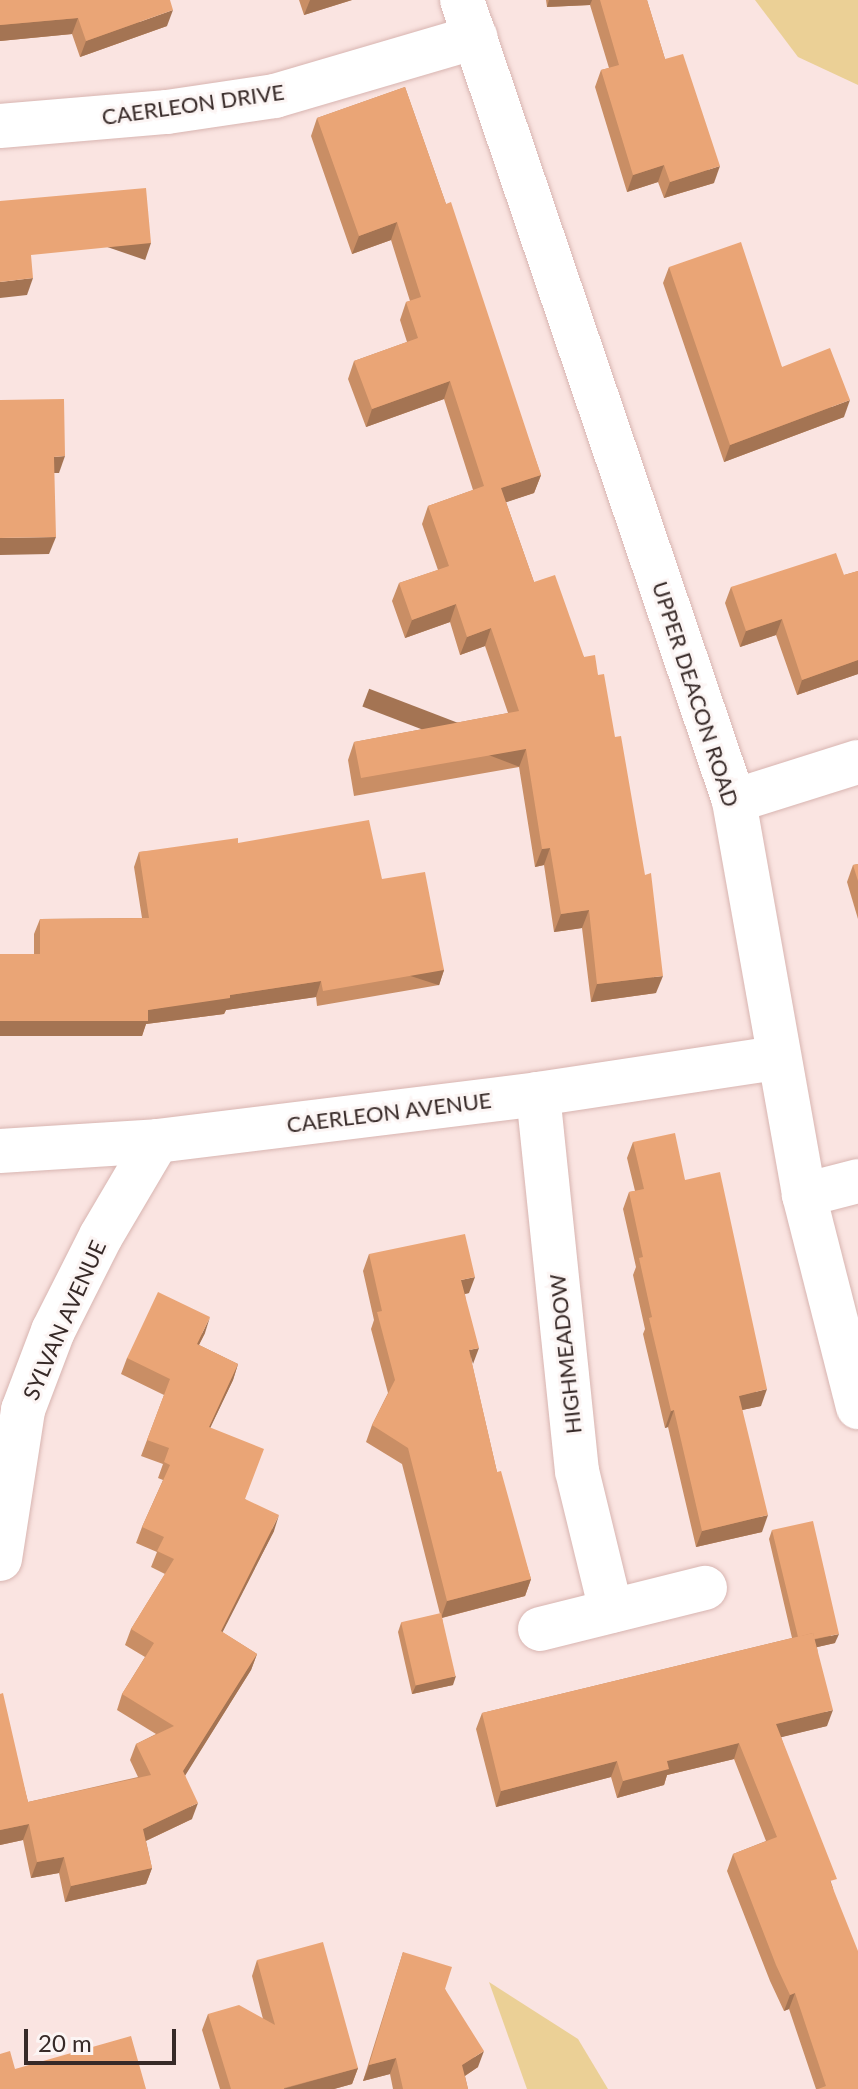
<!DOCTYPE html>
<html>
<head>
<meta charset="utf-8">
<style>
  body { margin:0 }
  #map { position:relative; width:858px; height:2089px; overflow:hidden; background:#fae4e1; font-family:Lato,sans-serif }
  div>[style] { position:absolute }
  .green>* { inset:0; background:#ebd096 }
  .roads { filter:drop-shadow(0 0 2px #d8b5b1) drop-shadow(0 0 2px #d8b5b1) }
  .street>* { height:44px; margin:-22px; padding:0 22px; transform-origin:22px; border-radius:22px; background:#fff }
  .secondary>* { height:44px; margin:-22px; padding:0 22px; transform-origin:22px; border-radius:22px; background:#fff }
  .wall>* { inset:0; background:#c98e65 }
  .shaded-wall>* { inset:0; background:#a47453; transform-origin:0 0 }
  .building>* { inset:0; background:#eaa576; transform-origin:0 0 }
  span { translate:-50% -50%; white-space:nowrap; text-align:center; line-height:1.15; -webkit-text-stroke:6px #fcf5f4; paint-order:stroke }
  .street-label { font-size:22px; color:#372a28 }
  .scale { position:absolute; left:24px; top:2029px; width:152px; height:36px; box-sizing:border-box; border:4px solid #372a28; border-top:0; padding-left:10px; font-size:24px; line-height:28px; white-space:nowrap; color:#372a28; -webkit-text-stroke:6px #fcf5f4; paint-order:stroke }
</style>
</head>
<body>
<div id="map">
  <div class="green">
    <div style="clip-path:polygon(755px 0,858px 0,858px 85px,798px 57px)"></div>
    <div style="clip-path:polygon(489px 1982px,578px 2039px,608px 2089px,527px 2089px)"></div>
  </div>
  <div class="roads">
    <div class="street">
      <div style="left:0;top:126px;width:168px;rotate:-4.8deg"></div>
      <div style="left:167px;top:112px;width:109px;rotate:-8.4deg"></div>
      <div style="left:275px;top:96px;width:209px;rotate:-16.4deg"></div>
      <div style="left:734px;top:801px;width:130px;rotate:-17.5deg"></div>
      <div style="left:538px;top:1094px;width:379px;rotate:84.1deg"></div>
      <div style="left:577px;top:1471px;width:144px;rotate:76.3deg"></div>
      <div style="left:0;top:1151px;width:157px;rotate:-3.6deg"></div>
      <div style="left:157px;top:1141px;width:384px;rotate:-7deg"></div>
      <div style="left:538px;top:1094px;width:242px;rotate:-8.6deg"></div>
      <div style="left:804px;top:1195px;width:56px;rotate:-14.5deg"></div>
      <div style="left:0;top:1559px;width:151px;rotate:-81.2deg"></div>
      <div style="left:23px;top:1410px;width:85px;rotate:-69.2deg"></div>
      <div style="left:53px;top:1331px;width:106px;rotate:-63.2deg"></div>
      <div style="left:101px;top:1236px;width:110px;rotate:-59.5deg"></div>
      <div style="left:540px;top:1629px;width:170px;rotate:-14deg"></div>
    </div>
    <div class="secondary">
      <div style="left:462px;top:0;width:846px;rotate:71.24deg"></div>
      <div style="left:734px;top:801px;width:400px;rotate:79.9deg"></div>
      <div style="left:804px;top:1195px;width:219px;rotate:75.7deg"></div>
    </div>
  </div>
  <div class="wall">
    <div style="clip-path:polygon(0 0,167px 26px,80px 57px,72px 34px,0 41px)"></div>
    <div style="clip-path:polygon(299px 0,352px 0,304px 15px)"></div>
    <div style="clip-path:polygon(546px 0,647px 0,665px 59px,714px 183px,664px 198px,658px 182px,627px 192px,595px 87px,601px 70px,609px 68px,590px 5px,547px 7px)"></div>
    <div style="clip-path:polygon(405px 87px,541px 475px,534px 493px,506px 502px,534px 582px,584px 657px,598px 675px,656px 993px,591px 1002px,582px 928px,554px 932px,544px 865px,535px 867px,519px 767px,354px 796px,348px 760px,354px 742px,508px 713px,485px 646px,460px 655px,450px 622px,405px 638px,392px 601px,399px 583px,438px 570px,422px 524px,428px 506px,473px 490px,444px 399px,366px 427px,348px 379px,354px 361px,407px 342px,400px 320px,406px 302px,410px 301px,391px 240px,352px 254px,311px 136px,317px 118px)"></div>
    <div style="clip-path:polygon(669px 267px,782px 367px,844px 417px,724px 462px,663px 283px)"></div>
    <div style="clip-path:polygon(858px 571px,858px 674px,797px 695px,776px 635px,740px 647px,725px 603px,731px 587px,844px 575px)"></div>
    <div style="clip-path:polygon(238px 843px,382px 879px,444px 970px,439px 985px,317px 1006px,316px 997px,226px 1010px,224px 1014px,146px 1024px,142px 1036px,34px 954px,34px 934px,40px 919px,142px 918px,134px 867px,139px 852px)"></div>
    <div style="clip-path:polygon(858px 864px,858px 919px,847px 882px,853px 865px)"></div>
    <div style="clip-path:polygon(633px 1142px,685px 1180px,761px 1406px,742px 1410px,762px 1532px,696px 1547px,668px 1427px,665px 1428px,643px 1334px,645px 1329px,633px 1275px,636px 1267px,623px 1209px,629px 1192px,635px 1191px,627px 1158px)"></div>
    <div style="clip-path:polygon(369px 1254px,469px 1293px,465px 1294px,472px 1364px,497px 1472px,531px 1579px,525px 1596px,442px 1618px,453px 1685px,412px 1694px,398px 1632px,401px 1623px,440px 1614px,402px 1464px,366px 1442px,372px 1425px,388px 1393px,371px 1329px,374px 1320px,363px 1271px)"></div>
    <div style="clip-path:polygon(205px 1333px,199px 1345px,238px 1364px,233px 1380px,210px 1428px,245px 1499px,274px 1531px,222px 1632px,257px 1654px,251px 1670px,185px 1775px,192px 1819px,146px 1841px,152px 1868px,146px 1884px,65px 1902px,59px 1873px,31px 1878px,23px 1840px,0 1845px,0 1694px,28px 1802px,138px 1777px,130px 1760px,136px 1744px,156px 1734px,117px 1710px,122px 1694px,145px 1657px,125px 1645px,131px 1629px,165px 1574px,151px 1567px,157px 1552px,136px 1543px,142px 1527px,163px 1480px,158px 1478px,163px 1464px,141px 1456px,164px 1395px,121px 1374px,127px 1358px)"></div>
    <div style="clip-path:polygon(772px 1530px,835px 1643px,817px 1647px,827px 1726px,781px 1737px,833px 1888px,858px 2089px,816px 2089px,789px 2009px,784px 2011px,770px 1981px,727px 1871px,733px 1854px,766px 1841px,734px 1759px,667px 1775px,664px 1785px,617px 1798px,611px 1777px,496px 1807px,476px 1729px,482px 1713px,792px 1638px,769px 1539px)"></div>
    <div style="clip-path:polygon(403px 1952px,445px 1989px,478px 2067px,465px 2076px,468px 2089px,393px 2089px,390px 2074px,363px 2081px)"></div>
    <div style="clip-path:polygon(257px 1960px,358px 2068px,352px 2084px,334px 2089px,220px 2089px,202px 2030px,208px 2014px,263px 2019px,252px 1976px)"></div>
  </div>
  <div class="shaded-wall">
    <div style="clip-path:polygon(310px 0,352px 0,304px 15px)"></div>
    <div style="clip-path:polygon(549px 0,592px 0,590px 5px,547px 7px)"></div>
    <div style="clip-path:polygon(173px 10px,167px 26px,80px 57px,86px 41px)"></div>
    <div style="clip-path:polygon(78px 18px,72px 34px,0 41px,0 25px)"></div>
    <div style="clip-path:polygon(664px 165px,658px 182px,627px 192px,633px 175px)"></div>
    <div style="clip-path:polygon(720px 166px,714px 183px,664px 198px,670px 182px)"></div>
    <div style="clip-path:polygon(397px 222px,391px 240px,352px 254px,359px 236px)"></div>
    <div style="left:151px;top:243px;width:18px;height:121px;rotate:109deg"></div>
    <div style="clip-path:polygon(33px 278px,27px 295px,0 298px,0 282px)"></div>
    <div style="clip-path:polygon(450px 381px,444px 399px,366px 427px,372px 409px)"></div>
    <div style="clip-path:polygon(850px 400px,844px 417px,724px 462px,730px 445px)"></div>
    <div style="clip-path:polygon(65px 456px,59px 473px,48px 473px,54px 457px)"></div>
    <div style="clip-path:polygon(541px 475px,534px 493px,495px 506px,501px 488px)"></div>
    <div style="clip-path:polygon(56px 537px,49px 554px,0 555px,0 538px)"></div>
    <div style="clip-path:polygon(456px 604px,450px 622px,405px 638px,412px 620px)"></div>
    <div style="clip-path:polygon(782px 619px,776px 635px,740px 647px,746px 631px)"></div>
    <div style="clip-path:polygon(491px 628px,485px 646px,460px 655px,467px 637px)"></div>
    <div style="clip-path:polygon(858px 660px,858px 674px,797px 695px,802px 680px)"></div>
    <div style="left:526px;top:749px;width:19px;height:168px;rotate:111deg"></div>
    <div style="clip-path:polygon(550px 848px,544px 865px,535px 867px,542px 849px)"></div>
    <div style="clip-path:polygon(589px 910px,582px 928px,554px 932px,561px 914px)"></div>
    <div style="left:444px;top:970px;width:16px;height:123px;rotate:108deg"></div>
    <div style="clip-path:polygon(663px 976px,656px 993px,591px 1002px,597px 984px)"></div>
    <div style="clip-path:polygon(321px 981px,316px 997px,226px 1010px,224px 1014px,146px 1024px,142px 1036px,0 1036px,0 1021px,148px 1010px,230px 995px)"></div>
    <div style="clip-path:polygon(475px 1277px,469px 1293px,455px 1296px,461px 1280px)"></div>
    <div style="clip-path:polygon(210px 1317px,205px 1333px,191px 1360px,197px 1344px)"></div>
    <div style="clip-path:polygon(479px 1348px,473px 1364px,469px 1350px)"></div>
    <div style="clip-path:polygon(238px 1364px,233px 1380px,203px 1443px,209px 1427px)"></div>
    <div style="clip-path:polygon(767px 1389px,761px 1406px,733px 1412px,739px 1396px)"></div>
    <div style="clip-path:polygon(674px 1410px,668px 1427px,665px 1428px,671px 1411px)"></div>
    <div style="clip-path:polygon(279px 1515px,274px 1531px,215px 1647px,221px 1631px)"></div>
    <div style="clip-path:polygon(768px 1515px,762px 1532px,696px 1547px,702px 1531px)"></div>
    <div style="clip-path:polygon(531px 1579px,525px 1596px,441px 1618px,447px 1601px)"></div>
    <div style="clip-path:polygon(839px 1634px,835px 1643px,796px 1652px,799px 1643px)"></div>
    <div style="clip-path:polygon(257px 1654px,251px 1670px,178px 1787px,183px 1771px)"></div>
    <div style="clip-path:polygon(456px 1676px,453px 1685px,412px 1694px,416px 1685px)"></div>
    <div style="clip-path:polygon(833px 1710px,827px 1726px,770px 1740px,776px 1724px)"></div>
    <div style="clip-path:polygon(739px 1743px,734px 1759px,667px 1775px,664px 1785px,617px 1798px,623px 1781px,667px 1761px)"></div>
    <div style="clip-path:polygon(617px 1761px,611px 1777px,496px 1807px,501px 1791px)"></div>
    <div style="clip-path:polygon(198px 1803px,192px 1819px,137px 1845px,143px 1829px)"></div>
    <div style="clip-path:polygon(29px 1824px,23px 1840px,0 1845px,0 1830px)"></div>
    <div style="clip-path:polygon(64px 1857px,59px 1873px,31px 1878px,37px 1862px)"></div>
    <div style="clip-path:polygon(152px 1868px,146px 1884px,65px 1902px,71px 1886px)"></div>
    <div style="clip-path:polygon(795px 1993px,789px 2009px,784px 2011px,790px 1995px)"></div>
    <div style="clip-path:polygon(484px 2051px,478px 2067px,457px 2081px,462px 2065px)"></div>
    <div style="clip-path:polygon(396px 2058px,390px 2074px,363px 2081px,369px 2065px)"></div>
    <div style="clip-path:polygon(358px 2068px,352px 2084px,334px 2089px,283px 2089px)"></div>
  </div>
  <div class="building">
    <div style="clip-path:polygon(0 0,170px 0,173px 10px,86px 41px,78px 18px,0 25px)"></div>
    <div style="clip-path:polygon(600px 0,647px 0,665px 59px,683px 54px,720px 166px,670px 182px,664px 165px,633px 175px,601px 70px,619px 65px)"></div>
    <div style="clip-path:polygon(405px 87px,446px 204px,451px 202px,541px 475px,501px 488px,534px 582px,555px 575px,584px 657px,595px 655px,598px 675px,604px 674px,615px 737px,621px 736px,645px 875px,651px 873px,663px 976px,597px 984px,589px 910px,561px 914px,550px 848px,542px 849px,526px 749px,361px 778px,354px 742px,519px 711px,491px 628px,467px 637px,456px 604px,412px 620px,399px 583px,449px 566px,428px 506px,484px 486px,450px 381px,372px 409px,354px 361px,418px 338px,406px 302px,421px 297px,397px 222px,359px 236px,317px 118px)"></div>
    <div style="clip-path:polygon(146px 188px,151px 243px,31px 255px,33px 278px,0 282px,0 201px)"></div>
    <div style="clip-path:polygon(741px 242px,782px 367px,830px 348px,850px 400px,730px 445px,669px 267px)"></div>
    <div style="clip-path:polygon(64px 399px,65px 456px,54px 457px,56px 537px,0 538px,0 400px)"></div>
    <div style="clip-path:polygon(836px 553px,844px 575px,858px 571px,858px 660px,802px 680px,782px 619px,746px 631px,731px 587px)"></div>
    <div style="clip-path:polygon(369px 820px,382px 879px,425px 872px,444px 970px,323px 991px,321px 981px,230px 995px,230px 998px,148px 1010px,148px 1021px,0 1021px,0 954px,40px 954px,40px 919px,149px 918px,139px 852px,238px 838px,238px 843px)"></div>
    <div style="clip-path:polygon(858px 864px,858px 881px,853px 865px)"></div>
    <div style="clip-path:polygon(675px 1133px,685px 1180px,720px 1172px,767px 1389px,739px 1396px,768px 1515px,702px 1531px,674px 1410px,671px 1411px,649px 1318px,652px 1317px,639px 1258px,643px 1257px,629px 1192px,644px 1189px,633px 1142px)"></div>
    <div style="clip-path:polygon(465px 1234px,475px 1277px,461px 1280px,479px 1348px,469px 1350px,497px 1472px,501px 1471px,531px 1579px,447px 1601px,408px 1448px,372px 1425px,395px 1380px,377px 1312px,382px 1311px,369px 1254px)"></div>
    <div style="clip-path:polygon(158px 1292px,210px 1317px,197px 1344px,238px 1364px,209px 1427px,264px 1449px,245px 1499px,279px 1515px,221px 1631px,257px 1654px,183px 1771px,198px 1803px,143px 1829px,152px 1868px,71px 1886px,64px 1857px,37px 1862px,29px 1824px,0 1830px,0 1694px,3px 1693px,28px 1802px,151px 1775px,136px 1744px,174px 1726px,122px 1694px,154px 1643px,131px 1629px,174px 1559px,157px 1551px,164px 1537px,142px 1527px,170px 1465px,164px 1462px,169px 1448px,147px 1440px,170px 1379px,127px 1358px)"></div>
    <div style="clip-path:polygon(813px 1521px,839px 1634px,814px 1639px,813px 1633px,798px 1637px,772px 1530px)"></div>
    <div style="left:441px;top:1613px;width:65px;height:41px;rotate:77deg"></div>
    <div style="clip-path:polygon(813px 1633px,833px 1710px,776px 1724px,837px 1879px,830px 1881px,858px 1951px,858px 2089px,818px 2089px,826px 2086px,795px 1993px,790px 1995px,776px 1965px,733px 1854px,777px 1837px,739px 1743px,667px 1761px,669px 1769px,623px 1781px,617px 1761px,501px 1791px,482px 1713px)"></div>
    <div style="clip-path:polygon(323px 1942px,358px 2068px,284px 2088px,284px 2089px,231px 2089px,208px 2014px,239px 2005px,275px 2025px,257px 1960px)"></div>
    <div style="clip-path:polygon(403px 1952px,452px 1967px,445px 1989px,484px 2051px,462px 2065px,468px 2089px,403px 2089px,396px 2058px,369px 2065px)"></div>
    <div style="clip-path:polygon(131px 2036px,146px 2089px,0 2089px,0 2054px,10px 2051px,15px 2069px)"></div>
  </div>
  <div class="street-label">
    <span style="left:193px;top:104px;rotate:-8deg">CAERLEON DRIVE</span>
    <span style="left:696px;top:694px;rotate:72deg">UPPER DEACON ROAD</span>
    <span style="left:389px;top:1112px;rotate:-7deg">CAERLEON AVENUE</span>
    <span style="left:64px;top:1320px;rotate:-66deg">SYLVAN AVENUE</span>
    <span style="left:565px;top:1354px;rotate:-96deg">HIGHMEADOW</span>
  </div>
  <div class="scale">20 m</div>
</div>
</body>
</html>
